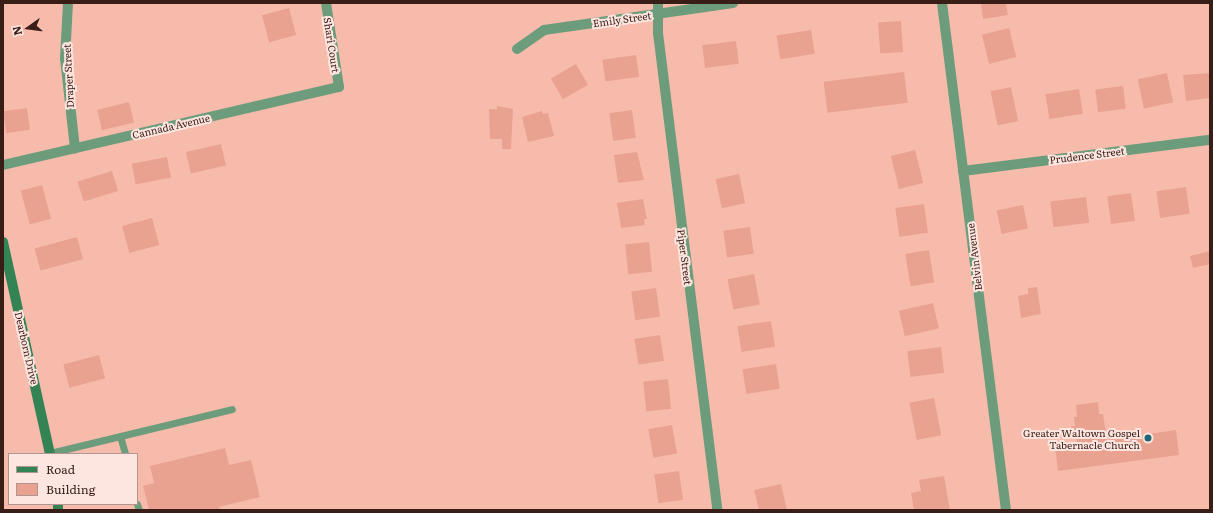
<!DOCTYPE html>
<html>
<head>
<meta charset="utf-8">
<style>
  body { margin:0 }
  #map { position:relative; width:1213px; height:513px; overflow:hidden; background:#f7bbac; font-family:Literata,serif }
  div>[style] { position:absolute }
  .building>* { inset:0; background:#eaa290; transform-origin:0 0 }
  .lane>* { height:7px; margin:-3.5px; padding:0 3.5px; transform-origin:3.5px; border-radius:3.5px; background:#6c9c7b }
  .street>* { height:10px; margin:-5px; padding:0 5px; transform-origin:5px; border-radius:5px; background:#6c9c7b }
  .secondary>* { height:10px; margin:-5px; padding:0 5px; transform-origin:5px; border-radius:5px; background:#348354 }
  .dots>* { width:11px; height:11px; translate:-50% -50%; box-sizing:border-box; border:2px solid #fee6e0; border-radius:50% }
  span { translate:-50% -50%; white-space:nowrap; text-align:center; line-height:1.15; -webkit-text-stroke:4px #fee6e0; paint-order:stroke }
  .street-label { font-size:10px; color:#391d17 }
  .poi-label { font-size:10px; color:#391d17 }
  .right { translate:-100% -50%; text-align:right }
  .frame { position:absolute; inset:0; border:4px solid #391d17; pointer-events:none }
  .legend { position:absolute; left:8px; top:453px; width:130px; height:52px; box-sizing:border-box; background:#fee6e0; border:1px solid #af9690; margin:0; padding:5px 7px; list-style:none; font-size:12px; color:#391d17 }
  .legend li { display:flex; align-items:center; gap:8px; height:20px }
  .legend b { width:20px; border:1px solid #af9690 }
  .north { position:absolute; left:8px; top:8px; width:40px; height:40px; -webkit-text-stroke:3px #fee6e0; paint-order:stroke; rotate:256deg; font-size:11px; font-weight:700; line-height:16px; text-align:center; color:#391d17 }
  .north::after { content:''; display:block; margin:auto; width:14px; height:18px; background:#391d17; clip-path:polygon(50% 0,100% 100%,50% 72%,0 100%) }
</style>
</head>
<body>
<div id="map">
  <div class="building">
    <div style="clip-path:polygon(981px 3px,1006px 3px,1008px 15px,983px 19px)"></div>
    <div style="left:289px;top:8px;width:28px;height:28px;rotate:75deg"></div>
    <div style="left:901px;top:21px;width:31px;height:23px;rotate:86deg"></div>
    <div style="left:1009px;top:28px;width:30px;height:28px;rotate:76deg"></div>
    <div style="left:811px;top:30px;width:24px;height:35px;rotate:81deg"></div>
    <div style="left:736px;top:41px;width:23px;height:34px;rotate:83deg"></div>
    <div style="left:636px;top:55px;width:22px;height:34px;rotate:82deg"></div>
    <div style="left:576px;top:64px;width:24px;height:29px;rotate:60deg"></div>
    <div style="left:904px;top:72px;width:31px;height:81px;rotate:83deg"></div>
    <div style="left:1167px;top:73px;width:30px;height:30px;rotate:78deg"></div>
    <div style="clip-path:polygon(1210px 73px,1210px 98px,1186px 101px,1183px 75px)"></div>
    <div style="left:1123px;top:86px;width:23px;height:28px;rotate:83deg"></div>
    <div style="left:1011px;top:87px;width:35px;height:21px;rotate:78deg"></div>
    <div style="left:1079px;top:89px;width:25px;height:34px;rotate:81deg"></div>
    <div style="left:129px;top:102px;width:21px;height:33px;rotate:76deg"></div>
    <div style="clip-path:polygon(497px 106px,513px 109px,511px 149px,502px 149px,502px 139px,490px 139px,489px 109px,497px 109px)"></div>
    <div style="left:27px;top:108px;width:22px;height:24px;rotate:82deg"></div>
    <div style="left:632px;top:110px;width:28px;height:23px;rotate:82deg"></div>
    <div style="clip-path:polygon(542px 111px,543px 114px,548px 113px,554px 136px,528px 142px,522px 117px)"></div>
    <div style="left:221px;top:144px;width:22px;height:36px;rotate:77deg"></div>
    <div style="left:915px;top:150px;width:34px;height:25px;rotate:76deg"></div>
    <div style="clip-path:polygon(637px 152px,644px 180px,618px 183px,614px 155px)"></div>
    <div style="left:167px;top:157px;width:21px;height:36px;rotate:79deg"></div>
    <div style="left:112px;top:171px;width:21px;height:36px;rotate:73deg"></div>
    <div style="left:739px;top:174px;width:30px;height:24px;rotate:78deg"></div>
    <div style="left:42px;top:185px;width:35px;height:22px;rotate:75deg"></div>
    <div style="left:1186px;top:187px;width:27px;height:30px;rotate:82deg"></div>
    <div style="left:1131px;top:193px;width:28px;height:24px;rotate:82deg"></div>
    <div style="left:1086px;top:197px;width:26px;height:36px;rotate:83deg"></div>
    <div style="clip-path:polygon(643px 199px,647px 219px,644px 219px,645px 225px,621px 228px,617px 203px)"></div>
    <div style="left:924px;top:204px;width:29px;height:29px;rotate:82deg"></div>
    <div style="left:1023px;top:205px;width:24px;height:27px;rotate:78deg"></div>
    <div style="left:152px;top:218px;width:28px;height:31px;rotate:75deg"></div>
    <div style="left:750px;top:227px;width:27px;height:27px;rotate:82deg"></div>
    <div style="left:77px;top:237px;width:23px;height:44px;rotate:75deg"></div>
    <div style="left:649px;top:242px;width:30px;height:24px;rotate:84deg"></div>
    <div style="left:929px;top:250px;width:33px;height:24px;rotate:81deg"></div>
    <div style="clip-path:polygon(1210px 251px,1210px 264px,1193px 268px,1190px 256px)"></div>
    <div style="left:754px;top:274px;width:31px;height:27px;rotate:79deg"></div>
    <div style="clip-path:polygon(1037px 287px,1041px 314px,1021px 318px,1018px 296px,1028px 294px,1028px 288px)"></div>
    <div style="left:656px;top:288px;width:29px;height:25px;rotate:82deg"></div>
    <div style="left:933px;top:303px;width:26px;height:35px;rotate:77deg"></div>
    <div style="left:771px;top:321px;width:26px;height:34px;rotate:81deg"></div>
    <div style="left:660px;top:335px;width:26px;height:26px;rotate:81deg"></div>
    <div style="left:941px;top:347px;width:26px;height:34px;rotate:83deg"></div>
    <div style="left:99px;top:355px;width:24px;height:37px;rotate:75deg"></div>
    <div style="left:776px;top:364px;width:25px;height:34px;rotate:81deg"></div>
    <div style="left:668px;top:379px;width:30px;height:25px;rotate:84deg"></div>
    <div style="left:934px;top:398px;width:38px;height:25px;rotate:79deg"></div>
    <div style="clip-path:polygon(1098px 402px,1099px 414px,1103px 414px,1107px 440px,1176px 430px,1179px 455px,1058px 471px,1055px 447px,1078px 444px,1071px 426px,1075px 426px,1074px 417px,1077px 417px,1076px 405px)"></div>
    <div style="left:672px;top:425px;width:29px;height:24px;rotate:80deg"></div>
    <div style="clip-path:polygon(225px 448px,229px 465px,251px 460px,260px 497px,219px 507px,220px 510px,149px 510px,143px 486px,154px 483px,150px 466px)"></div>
    <div style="left:679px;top:471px;width:29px;height:25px;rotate:82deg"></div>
    <div style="clip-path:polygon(944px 476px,950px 510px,914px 510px,911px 493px,921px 491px,919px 480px)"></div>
    <div style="clip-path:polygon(781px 484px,787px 510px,759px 510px,754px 490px)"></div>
  </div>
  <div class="lane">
    <div style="left:120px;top:436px;width:19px;rotate:74deg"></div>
    <div style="left:50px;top:453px;width:187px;rotate:-13.6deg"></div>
    <div style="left:137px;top:504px;width:6px;rotate:72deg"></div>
  </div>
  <div class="street">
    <div style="left:68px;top:3px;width:55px;rotate:93.1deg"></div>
    <div style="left:65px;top:58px;width:91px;rotate:83.7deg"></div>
    <div style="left:658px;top:3px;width:30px;rotate:90deg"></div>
    <div style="left:658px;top:33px;width:481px;rotate:82.9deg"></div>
    <div style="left:942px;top:3px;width:511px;rotate:82.81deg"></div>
    <div style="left:517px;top:49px;width:33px;rotate:-35deg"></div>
    <div style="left:544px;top:30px;width:191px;rotate:-8.1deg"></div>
    <div style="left:3px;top:165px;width:345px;rotate:-13.1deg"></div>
    <div style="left:339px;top:87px;width:85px;rotate:-98.8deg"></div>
    <div style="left:963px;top:171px;width:249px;rotate:-7.2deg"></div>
  </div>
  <div class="secondary">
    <div style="left:3px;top:242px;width:217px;rotate:77.5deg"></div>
    <div style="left:58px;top:504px;width:6px;rotate:90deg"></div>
  </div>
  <div class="dots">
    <div style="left:1148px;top:438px;background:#1f6775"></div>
  </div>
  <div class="street-label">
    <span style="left:622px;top:19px;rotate:-8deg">Emily Street</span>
    <span style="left:332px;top:45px;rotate:81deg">Shari Court</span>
    <span style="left:68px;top:76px;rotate:-93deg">Draper Street</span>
    <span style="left:171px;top:126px;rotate:-13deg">Cannada Avenue</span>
    <span style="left:1087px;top:155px;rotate:-7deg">Prudence Street</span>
    <span style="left:685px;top:257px;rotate:83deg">Piper Street</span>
    <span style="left:974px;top:257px;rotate:-97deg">Belvin Avenue</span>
    <span style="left:27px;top:348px;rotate:77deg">Dearborn Drive</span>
  </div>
  <div class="poi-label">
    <span class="right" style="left:1140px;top:438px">Greater Waltown Gospel<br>Tabernacle Church</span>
  </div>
  <div class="frame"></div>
  <ul class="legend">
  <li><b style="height:5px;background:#348354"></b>Road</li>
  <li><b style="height:11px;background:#eaa290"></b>Building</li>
  </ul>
  <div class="north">N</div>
</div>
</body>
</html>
